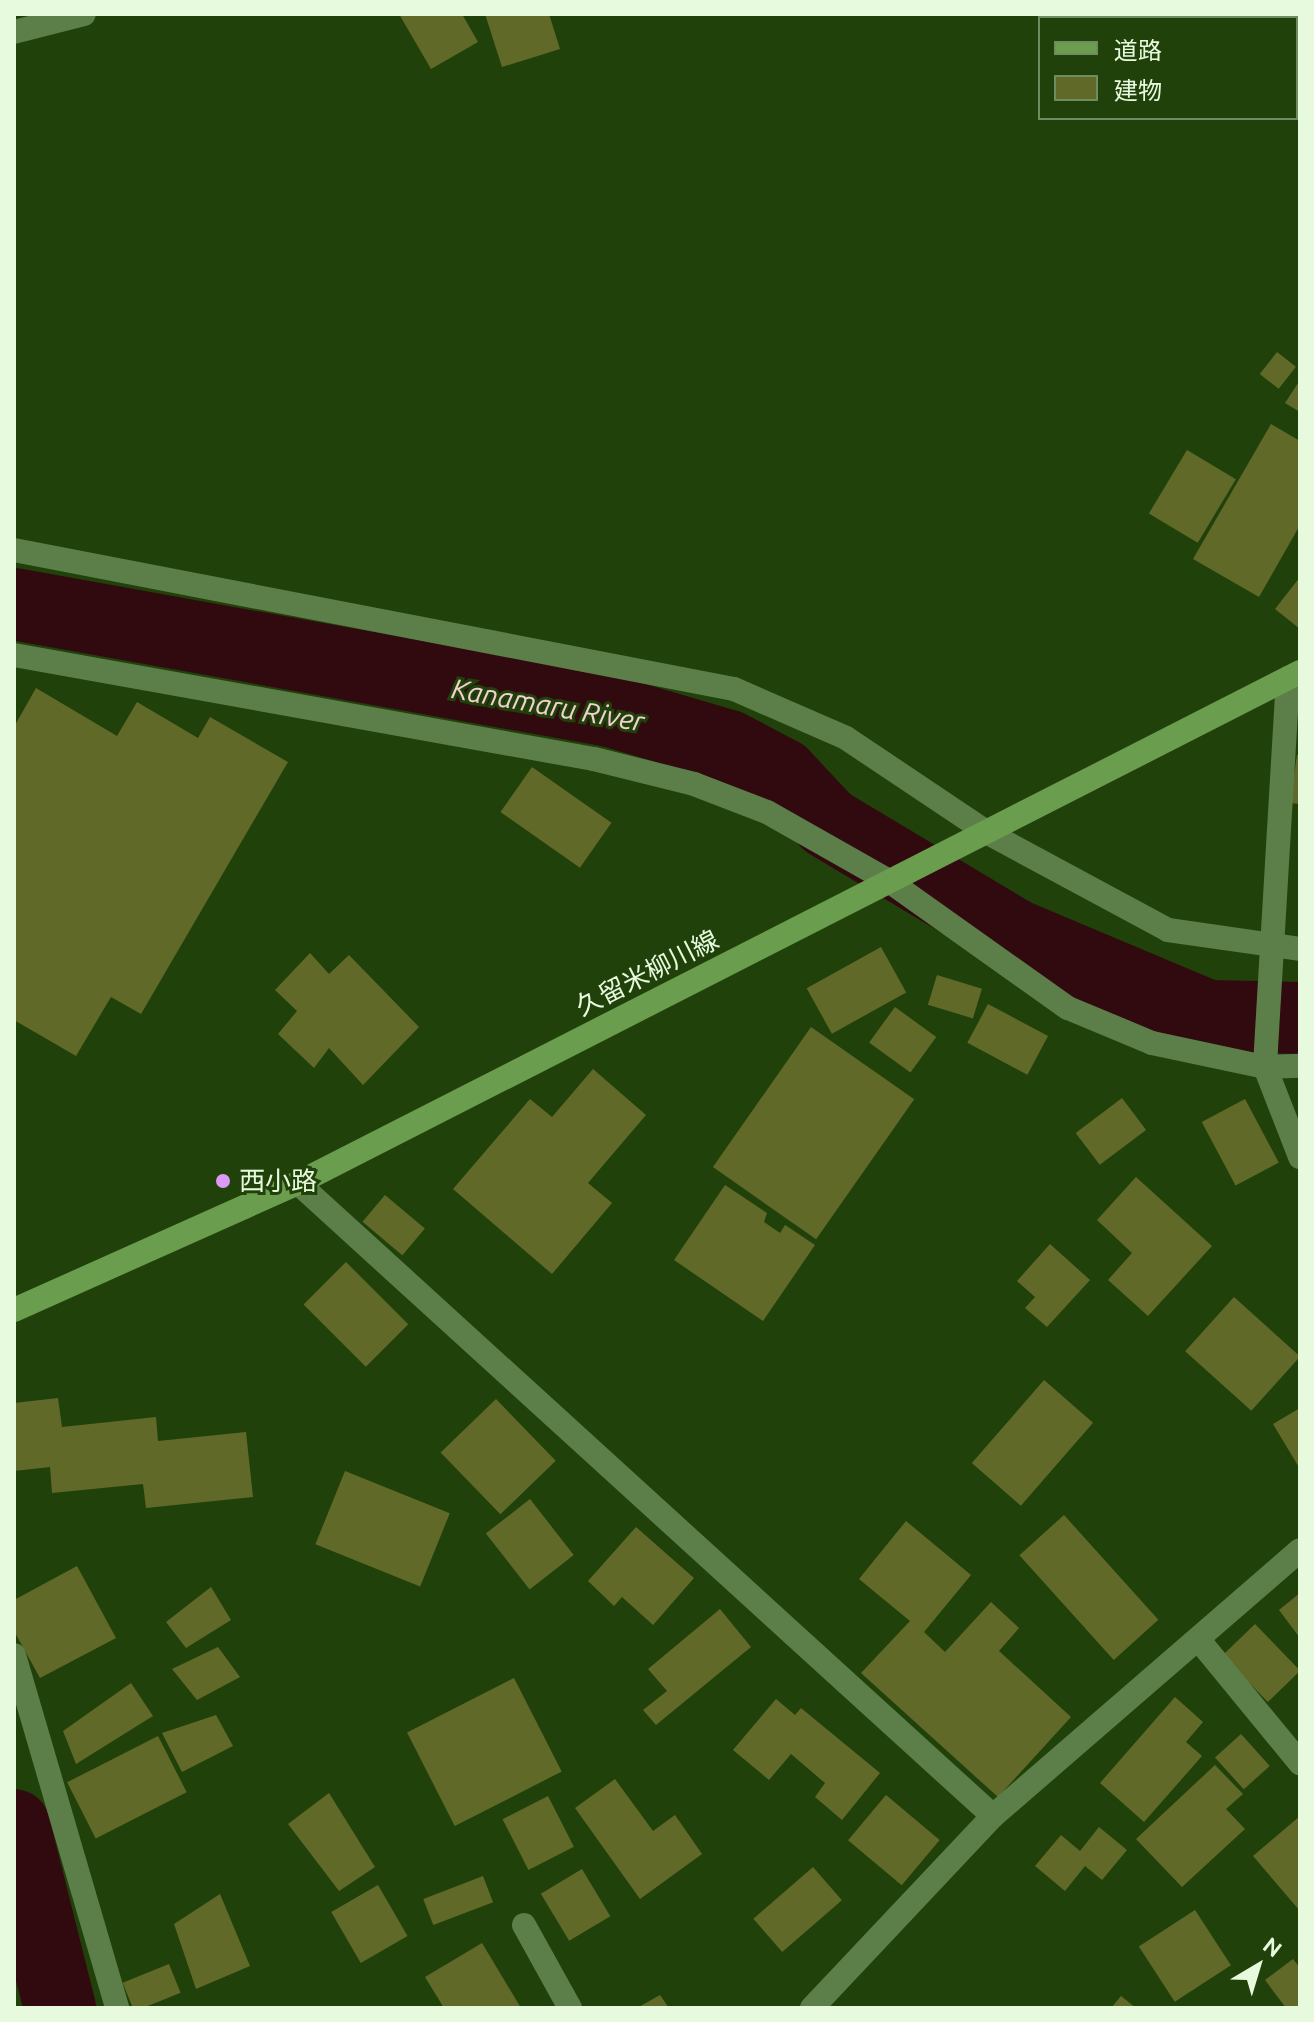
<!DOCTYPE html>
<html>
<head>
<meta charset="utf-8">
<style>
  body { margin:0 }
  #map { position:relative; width:1314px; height:2022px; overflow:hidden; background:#21410b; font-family:Ubuntu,"Noto Sans JP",sans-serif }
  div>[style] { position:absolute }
  .river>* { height:72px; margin:-36px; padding:0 36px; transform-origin:36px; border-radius:36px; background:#310a10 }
  .building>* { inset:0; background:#616929; transform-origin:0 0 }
  .service>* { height:24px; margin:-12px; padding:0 12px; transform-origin:12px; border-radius:12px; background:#5c7e49 }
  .minor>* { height:24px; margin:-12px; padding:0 12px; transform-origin:12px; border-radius:12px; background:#5c7e49 }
  .primary>* { height:24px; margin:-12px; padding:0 12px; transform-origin:12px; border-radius:12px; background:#6a9d4d }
  .dots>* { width:22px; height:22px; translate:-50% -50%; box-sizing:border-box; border:4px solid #21410b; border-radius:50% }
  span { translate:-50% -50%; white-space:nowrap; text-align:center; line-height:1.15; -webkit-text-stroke:6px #21410b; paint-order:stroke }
  .street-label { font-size:26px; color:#e7fadd }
  .poi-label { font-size:26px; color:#e7fadd }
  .left { translate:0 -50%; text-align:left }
  .water-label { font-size:28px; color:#f3d1d3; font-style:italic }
  .frame { position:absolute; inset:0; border:16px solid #e7fadd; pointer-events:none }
  .legend { position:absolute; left:1038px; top:16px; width:260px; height:104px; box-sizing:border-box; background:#21410b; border:2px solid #708b5f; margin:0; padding:10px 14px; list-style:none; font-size:24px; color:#e7fadd }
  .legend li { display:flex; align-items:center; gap:16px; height:40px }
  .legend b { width:40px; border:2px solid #708b5f }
  .north { position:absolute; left:1218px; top:1926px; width:80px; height:80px; -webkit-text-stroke:6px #21410b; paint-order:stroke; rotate:38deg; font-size:22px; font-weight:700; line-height:32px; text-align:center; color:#e7fadd }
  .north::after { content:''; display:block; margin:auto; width:28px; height:36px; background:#e7fadd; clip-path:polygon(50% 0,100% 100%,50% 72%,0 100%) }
</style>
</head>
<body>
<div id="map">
  <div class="river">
    <div style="left:14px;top:604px;width:606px;rotate:10.18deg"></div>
    <div style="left:610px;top:711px;width:124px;rotate:16.4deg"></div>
    <div style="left:729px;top:746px;width:60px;rotate:27.8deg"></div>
    <div style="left:782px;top:774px;width:67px;rotate:46.8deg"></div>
    <div style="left:828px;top:823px;width:218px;rotate:30.9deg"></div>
    <div style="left:1015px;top:935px;width:209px;rotate:22.8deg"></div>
    <div style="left:1208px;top:1016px;width:92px;rotate:1.2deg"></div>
    <div style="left:14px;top:1825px;width:189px;rotate:75.9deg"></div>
  </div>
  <div class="building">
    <div style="clip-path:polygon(399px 14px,462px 14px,478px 42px,431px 69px)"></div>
    <div style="clip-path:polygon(485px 14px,549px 14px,560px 49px,502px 67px)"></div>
    <div style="left:1277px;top:352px;width:24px;height:28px;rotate:38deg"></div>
    <div style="clip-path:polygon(1300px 380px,1300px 412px,1285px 403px)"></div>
    <div style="clip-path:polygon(1271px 424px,1300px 441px,1300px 525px,1259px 597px,1193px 559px)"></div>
    <div style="left:1187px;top:450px;width:57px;height:74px;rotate:31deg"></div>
    <div style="clip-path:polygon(1300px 577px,1300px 629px,1275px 609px)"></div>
    <div style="clip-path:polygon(36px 688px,117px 736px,137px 702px,198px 738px,210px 717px,288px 762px,141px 1014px,111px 997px,76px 1056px,14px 1020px,14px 727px)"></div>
    <div style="clip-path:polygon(1297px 755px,1300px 755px,1300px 804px,1290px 803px)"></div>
    <div style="left:532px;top:767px;width:97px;height:55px;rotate:35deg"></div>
    <div style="left:881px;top:947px;width:52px;height:85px;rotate:61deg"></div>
    <div style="clip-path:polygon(310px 953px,329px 974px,349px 955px,419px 1027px,363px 1085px,329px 1048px,314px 1068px,278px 1034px,297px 1011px,275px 990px)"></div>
    <div style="left:937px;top:975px;width:47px;height:31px;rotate:17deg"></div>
    <div style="left:988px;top:1004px;width:68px;height:44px;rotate:28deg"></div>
    <div style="left:895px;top:1007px;width:51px;height:44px;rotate:36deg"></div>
    <div style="left:811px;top:1027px;width:126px;height:171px;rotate:35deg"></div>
    <div style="clip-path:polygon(593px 1069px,646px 1115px,588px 1183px,612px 1203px,552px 1274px,453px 1189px,530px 1099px,552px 1117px)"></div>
    <div style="left:1122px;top:1098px;width:40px;height:58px;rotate:53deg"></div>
    <div style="left:1245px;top:1099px;width:72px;height:49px;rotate:62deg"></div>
    <div style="clip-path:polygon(1136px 1177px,1212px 1246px,1148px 1316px,1108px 1280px,1132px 1253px,1097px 1220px)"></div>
    <div style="clip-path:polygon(725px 1185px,767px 1213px,764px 1222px,780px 1233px,785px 1225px,815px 1245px,763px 1321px,674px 1260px)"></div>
    <div style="left:385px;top:1195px;width:52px;height:35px;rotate:40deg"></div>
    <div style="clip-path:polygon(1050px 1244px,1090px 1280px,1047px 1327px,1025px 1308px,1035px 1297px,1017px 1281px)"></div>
    <div style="left:346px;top:1262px;width:88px;height:60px;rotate:45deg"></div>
    <div style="left:1234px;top:1297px;width:89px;height:73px;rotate:42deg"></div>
    <div style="left:1044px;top:1380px;width:65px;height:110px;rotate:41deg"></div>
    <div style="clip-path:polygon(58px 1398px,62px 1427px,156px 1417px,158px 1441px,246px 1432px,253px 1497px,146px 1508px,143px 1484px,52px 1493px,50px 1467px,14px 1471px,14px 1403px)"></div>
    <div style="left:496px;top:1399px;width:86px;height:77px;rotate:46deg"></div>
    <div style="clip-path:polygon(1300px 1408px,1300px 1469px,1273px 1424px)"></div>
    <div style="left:345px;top:1471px;width:113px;height:79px;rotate:22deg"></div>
    <div style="left:530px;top:1499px;width:71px;height:56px;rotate:52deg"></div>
    <div style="left:1064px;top:1515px;width:141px;height:60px;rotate:48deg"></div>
    <div style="clip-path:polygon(906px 1521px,971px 1575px,924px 1632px,945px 1652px,991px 1602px,1019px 1628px,999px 1651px,1071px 1717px,998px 1797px,861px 1673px,910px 1621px,859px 1579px)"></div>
    <div style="clip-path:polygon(636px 1527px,694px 1578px,653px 1625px,622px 1597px,614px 1606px,588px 1581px)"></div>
    <div style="clip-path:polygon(77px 1566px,116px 1638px,40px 1678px,14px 1631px,14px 1600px)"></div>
    <div style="clip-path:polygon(211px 1587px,231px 1620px,186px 1648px,166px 1622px)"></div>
    <div style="clip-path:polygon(1300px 1593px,1300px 1638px,1279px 1610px)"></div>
    <div style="clip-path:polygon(720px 1609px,751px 1647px,656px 1725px,643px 1710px,667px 1691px,648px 1669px)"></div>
    <div style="left:1255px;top:1624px;width:65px;height:45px;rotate:46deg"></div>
    <div style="clip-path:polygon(218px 1647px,240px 1677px,197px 1700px,172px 1669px)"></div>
    <div style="left:514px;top:1678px;width:105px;height:120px;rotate:63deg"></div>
    <div style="clip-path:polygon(131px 1683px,153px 1716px,76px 1764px,63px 1731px)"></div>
    <div style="clip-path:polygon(1175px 1697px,1203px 1722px,1186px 1742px,1202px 1756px,1144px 1822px,1100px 1783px)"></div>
    <div style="clip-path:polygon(776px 1699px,795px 1715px,801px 1708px,880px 1773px,842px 1820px,815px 1797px,825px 1783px,791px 1754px,769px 1780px,733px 1750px)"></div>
    <div style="clip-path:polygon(216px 1715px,233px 1746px,182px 1772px,162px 1733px)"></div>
    <div style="left:1241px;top:1734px;width:43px;height:35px;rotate:48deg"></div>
    <div style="left:158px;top:1736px;width:63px;height:102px;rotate:63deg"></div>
    <div style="clip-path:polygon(1215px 1765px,1243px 1794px,1226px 1809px,1245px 1829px,1182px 1887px,1136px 1839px)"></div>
    <div style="clip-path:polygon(615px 1779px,653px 1831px,675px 1815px,702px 1854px,640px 1899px,575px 1808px)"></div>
    <div style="clip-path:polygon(329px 1793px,375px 1867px,339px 1891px,288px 1824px)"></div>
    <div style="left:886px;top:1795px;width:70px;height:59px;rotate:40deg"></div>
    <div style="left:548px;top:1796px;width:57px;height:51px;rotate:63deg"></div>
    <div style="clip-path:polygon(1300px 1816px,1300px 1911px,1253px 1856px)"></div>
    <div style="clip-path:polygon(1099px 1827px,1127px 1850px,1102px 1880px,1085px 1866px,1065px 1891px,1035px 1866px,1061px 1835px,1080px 1851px)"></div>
    <div style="left:813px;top:1867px;width:44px;height:79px;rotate:49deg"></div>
    <div style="left:582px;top:1869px;width:55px;height:48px;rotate:59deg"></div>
    <div style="left:483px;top:1876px;width:28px;height:64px;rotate:69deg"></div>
    <div style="left:378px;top:1885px;width:59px;height:54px;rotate:60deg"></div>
    <div style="clip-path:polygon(220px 1894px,250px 1966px,196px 1989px,174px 1924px)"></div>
    <div style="left:1195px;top:1910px;width:66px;height:67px;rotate:57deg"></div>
    <div style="clip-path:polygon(482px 1943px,521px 2008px,444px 2008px,425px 1977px)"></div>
    <div style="clip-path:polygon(1293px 1959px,1300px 1968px,1300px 2008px,1286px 2008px,1265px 1980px)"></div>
    <div style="left:169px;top:1964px;width:31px;height:50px;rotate:68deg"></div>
    <div style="clip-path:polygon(660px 1995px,669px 2008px,637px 2008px)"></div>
    <div style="clip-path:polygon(1121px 1996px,1136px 2008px,1111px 2008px)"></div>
  </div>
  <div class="service">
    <div style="left:14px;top:550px;width:733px;rotate:10.93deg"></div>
    <div style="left:734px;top:689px;width:122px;rotate:23.6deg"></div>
    <div style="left:846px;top:738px;width:171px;rotate:33.8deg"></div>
    <div style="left:14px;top:655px;width:589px;rotate:10.17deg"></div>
    <div style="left:594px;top:759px;width:103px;rotate:14deg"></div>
    <div style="left:694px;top:784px;width:78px;rotate:21deg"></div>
    <div style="left:767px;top:812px;width:140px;rotate:29.5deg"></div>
    <div style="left:889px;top:881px;width:219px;rotate:35.4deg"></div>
    <div style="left:1068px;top:1008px;width:91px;rotate:22.6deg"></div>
    <div style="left:1152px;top:1043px;width:116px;rotate:12deg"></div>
    <div style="left:524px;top:1925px;width:95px;rotate:61deg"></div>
  </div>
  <div class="minor">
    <div style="left:14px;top:32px;width:72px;rotate:-14.4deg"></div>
    <div style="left:1288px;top:678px;width:390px;rotate:93.4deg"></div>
    <div style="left:1265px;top:1067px;width:97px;rotate:68.7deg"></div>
    <div style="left:988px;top:833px;width:204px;rotate:28.3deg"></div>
    <div style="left:1168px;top:930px;width:133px;rotate:8.2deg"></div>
    <div style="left:1265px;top:1067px;width:35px;rotate:-2deg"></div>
    <div style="left:298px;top:1183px;width:940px;rotate:42.33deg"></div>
    <div style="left:1198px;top:1639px;width:161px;rotate:50.6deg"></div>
    <div style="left:14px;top:1655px;width:368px;rotate:73.7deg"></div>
    <div style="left:812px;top:2008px;width:264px;rotate:-46.7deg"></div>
    <div style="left:993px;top:1816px;width:406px;rotate:-40.9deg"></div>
  </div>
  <div class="primary">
    <div style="left:14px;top:1310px;width:311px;rotate:-24.1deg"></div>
    <div style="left:298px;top:1183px;width:1125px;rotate:-27.02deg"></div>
  </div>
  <div class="dots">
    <div style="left:223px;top:1181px;background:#da9af6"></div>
  </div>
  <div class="street-label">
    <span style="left:647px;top:973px;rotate:-27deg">久留米柳川線</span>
  </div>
  <div class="poi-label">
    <span class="left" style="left:239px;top:1181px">西小路</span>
  </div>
  <div class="water-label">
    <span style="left:548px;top:705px;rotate:10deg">Kanamaru River</span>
  </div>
  <div class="frame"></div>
  <ul class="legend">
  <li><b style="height:10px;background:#6a9d4d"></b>道路</li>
  <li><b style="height:22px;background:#616929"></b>建物</li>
  </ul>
  <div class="north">N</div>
</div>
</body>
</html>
